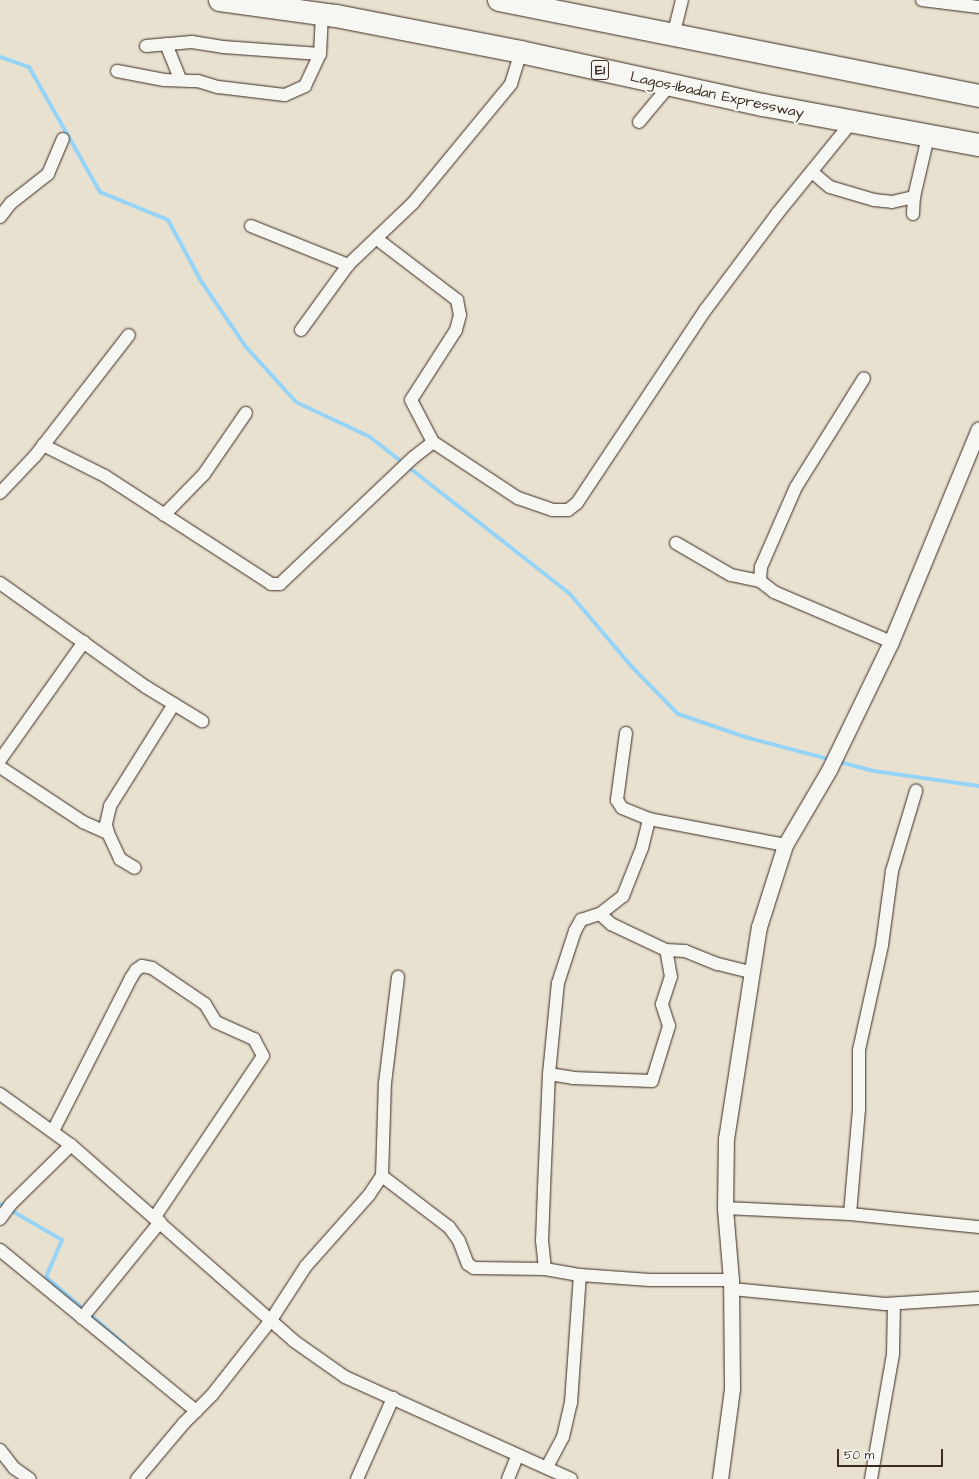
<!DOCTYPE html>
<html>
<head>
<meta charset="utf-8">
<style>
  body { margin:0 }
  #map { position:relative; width:979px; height:1479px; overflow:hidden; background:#e9e1d0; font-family:"Architects Daughter",sans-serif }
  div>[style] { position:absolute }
  .stream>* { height:4px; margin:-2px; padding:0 2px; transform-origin:2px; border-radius:2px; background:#96d4f7 }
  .roads { filter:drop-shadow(0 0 1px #3b2a1e) drop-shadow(0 0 1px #3b2a1e) }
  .minor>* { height:12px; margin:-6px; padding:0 6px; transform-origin:6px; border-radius:6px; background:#f6f6f2 }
  .tertiary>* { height:15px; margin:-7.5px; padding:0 7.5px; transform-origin:7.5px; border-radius:7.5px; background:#f6f6f2 }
  .motorway>* { height:22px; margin:-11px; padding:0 11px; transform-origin:11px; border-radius:11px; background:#f6f6f2 }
  span { translate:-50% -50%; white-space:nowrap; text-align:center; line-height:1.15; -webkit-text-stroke:4px #f6f6f2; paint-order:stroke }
  .shield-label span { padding:1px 3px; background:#f6f6f2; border:1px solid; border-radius:3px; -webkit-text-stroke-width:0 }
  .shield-label { font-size:14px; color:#3b2a1e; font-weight:700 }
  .street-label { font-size:15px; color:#3b2a1e }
  .scale { position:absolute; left:837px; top:1449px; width:106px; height:18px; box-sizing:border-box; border:2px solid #3b2a1e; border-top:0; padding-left:5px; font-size:12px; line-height:14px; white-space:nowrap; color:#3b2a1e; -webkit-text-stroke:3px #f6f6f2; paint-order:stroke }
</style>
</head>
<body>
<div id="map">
  <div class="stream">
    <div style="left:0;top:57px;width:31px;rotate:19deg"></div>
    <div style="left:29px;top:67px;width:144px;rotate:60.4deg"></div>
    <div style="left:100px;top:192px;width:74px;rotate:22.4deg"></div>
    <div style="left:168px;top:220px;width:69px;rotate:61.6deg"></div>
    <div style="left:201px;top:281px;width:80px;rotate:55.7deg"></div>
    <div style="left:246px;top:347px;width:74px;rotate:47.7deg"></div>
    <div style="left:296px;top:402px;width:82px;rotate:25.3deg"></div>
    <div style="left:370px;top:437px;width:254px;rotate:38.1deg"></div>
    <div style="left:570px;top:594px;width:97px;rotate:49.6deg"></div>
    <div style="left:633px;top:668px;width:64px;rotate:45.6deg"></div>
    <div style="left:678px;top:714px;width:71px;rotate:18.9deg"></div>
    <div style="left:745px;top:737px;width:133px;rotate:14.8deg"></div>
    <div style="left:874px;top:771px;width:106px;rotate:8.1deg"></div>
    <div style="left:0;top:1204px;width:72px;rotate:30.1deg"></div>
    <div style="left:62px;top:1240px;width:40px;rotate:113.4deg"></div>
    <div style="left:46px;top:1277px;width:103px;rotate:40.7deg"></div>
  </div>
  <div class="roads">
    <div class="minor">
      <div style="left:922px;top:0;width:57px;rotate:7deg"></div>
      <div style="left:673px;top:36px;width:37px;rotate:-76deg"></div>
      <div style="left:166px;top:44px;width:38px;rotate:68deg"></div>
      <div style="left:146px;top:46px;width:46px;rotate:-5deg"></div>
      <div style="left:192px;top:42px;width:31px;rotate:9deg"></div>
      <div style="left:223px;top:47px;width:97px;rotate:4.1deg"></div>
      <div style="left:117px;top:71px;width:48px;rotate:10.8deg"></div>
      <div style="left:164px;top:80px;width:34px;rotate:2deg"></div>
      <div style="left:198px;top:81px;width:21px;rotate:17deg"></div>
      <div style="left:218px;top:87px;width:67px;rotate:6.8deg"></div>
      <div style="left:285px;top:95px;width:22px;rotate:-24deg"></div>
      <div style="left:305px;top:86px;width:35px;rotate:-65deg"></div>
      <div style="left:320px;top:54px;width:40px;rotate:-87.1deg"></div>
      <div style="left:639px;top:122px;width:47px;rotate:-50.2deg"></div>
      <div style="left:812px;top:172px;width:23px;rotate:40deg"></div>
      <div style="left:830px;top:187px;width:46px;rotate:16.5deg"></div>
      <div style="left:874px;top:200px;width:18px;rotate:6deg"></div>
      <div style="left:892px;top:202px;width:23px;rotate:-13deg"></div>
      <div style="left:913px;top:214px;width:17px;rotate:-87deg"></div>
      <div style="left:914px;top:197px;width:62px;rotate:-76.9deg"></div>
      <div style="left:0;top:217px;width:18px;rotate:-52deg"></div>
      <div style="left:11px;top:203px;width:47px;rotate:-38.1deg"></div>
      <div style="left:48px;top:174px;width:38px;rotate:-67deg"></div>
      <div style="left:251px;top:226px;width:105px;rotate:21.9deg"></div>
      <div style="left:377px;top:239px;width:101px;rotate:37.3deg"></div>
      <div style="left:457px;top:300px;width:15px;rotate:79deg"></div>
      <div style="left:460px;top:315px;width:16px;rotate:105deg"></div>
      <div style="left:456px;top:330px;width:83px;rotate:122.7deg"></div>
      <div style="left:411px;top:400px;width:47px;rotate:62.4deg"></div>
      <div style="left:433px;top:442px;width:102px;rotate:33.4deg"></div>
      <div style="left:518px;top:498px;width:36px;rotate:19deg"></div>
      <div style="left:552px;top:510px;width:16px"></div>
      <div style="left:568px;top:510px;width:11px;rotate:-38deg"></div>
      <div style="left:577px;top:503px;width:233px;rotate:-56.4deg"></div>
      <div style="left:706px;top:309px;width:119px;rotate:-53.2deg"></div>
      <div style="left:777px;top:214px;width:117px;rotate:-50.9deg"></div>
      <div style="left:301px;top:330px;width:80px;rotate:-54.1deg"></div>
      <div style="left:348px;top:265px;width:90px;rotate:-43.6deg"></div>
      <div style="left:413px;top:203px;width:154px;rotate:-50.5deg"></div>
      <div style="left:511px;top:84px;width:34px;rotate:-73deg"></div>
      <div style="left:43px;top:445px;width:69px;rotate:26.6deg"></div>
      <div style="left:105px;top:476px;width:198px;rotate:33deg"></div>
      <div style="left:271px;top:584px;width:9px"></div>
      <div style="left:280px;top:584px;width:185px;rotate:-43.5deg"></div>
      <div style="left:414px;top:457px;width:24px;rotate:-38deg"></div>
      <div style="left:0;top:493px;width:51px;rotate:-46.6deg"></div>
      <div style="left:35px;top:456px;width:153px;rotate:-52.2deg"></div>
      <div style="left:164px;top:515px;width:57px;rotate:-45.7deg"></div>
      <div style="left:204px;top:474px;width:74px;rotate:-55.5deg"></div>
      <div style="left:676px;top:543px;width:64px;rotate:30.2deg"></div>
      <div style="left:731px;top:575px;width:30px;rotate:12deg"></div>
      <div style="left:760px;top:581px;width:18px;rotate:38deg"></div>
      <div style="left:774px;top:592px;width:127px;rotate:23.1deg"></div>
      <div style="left:760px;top:581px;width:14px;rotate:-86deg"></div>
      <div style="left:761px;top:567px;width:87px;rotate:-66.4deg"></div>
      <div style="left:796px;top:487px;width:128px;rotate:-58deg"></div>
      <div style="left:0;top:583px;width:179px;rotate:35.5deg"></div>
      <div style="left:146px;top:687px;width:66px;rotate:31.3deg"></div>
      <div style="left:626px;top:733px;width:68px;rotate:97.7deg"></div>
      <div style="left:617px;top:800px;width:9px;rotate:58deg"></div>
      <div style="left:622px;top:808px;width:29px;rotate:22deg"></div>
      <div style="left:649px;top:819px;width:138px;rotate:10.8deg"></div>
      <div style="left:0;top:760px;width:145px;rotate:-54.6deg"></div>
      <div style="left:0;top:767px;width:100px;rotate:33.5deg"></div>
      <div style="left:83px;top:822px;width:27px;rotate:24deg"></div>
      <div style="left:108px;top:833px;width:9px;rotate:-103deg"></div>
      <div style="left:106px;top:824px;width:18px;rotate:-77deg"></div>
      <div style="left:110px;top:806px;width:120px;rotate:-57.9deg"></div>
      <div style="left:108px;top:833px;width:29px;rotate:65deg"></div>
      <div style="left:120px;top:859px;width:17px;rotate:31deg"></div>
      <div style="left:600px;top:914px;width:15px;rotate:42deg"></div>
      <div style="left:611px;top:924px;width:61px;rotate:25.3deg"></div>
      <div style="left:666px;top:950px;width:19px;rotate:3deg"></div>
      <div style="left:685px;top:951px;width:35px;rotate:22deg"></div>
      <div style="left:718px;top:964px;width:33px;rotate:14deg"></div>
      <div style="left:549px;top:1074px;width:24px;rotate:9deg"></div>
      <div style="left:573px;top:1078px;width:79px;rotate:2.2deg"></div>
      <div style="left:652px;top:1081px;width:58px;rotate:-72.8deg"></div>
      <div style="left:669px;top:1026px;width:23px;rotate:-108deg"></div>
      <div style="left:662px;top:1004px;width:28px;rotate:-72deg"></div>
      <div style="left:671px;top:977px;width:27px;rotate:-100deg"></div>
      <div style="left:0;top:1094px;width:87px;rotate:35.7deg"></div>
      <div style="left:71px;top:1145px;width:297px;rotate:41.3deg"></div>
      <div style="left:294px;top:1341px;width:62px;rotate:35.2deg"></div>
      <div style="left:345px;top:1377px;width:248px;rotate:24.3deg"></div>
      <div style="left:53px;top:1131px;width:172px;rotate:-63deg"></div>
      <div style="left:131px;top:978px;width:9px;rotate:-58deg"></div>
      <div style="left:136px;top:970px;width:7px;rotate:-34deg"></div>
      <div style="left:142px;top:966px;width:10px;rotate:11deg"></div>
      <div style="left:152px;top:968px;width:64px;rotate:34.2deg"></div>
      <div style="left:205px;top:1004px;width:21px;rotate:59deg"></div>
      <div style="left:216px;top:1022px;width:42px;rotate:24.1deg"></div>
      <div style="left:254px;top:1039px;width:19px;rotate:62deg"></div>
      <div style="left:263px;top:1056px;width:194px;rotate:123.9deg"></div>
      <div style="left:382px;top:1176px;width:84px;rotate:37.3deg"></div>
      <div style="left:449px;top:1227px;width:17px;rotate:54deg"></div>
      <div style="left:459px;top:1241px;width:25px;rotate:69deg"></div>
      <div style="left:468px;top:1264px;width:7px;rotate:34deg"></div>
      <div style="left:474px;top:1268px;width:71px;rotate:0.8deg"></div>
      <div style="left:545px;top:1269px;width:36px;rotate:10deg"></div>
      <div style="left:580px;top:1275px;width:70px;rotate:4.1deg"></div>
      <div style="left:650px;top:1280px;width:81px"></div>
      <div style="left:725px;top:1208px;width:125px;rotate:2.7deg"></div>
      <div style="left:850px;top:1214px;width:130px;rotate:5.8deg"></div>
      <div style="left:850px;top:1214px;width:104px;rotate:-85.1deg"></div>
      <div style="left:859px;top:1110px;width:60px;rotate:-90deg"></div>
      <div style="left:859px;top:1050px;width:107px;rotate:-77.6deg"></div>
      <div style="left:882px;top:945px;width:75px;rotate:-82.3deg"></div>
      <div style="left:892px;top:871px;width:84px;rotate:-73.3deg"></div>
      <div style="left:0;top:1219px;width:19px;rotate:-54deg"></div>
      <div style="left:11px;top:1204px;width:84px;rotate:-44.5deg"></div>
      <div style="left:0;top:1250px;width:254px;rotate:39.4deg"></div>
      <div style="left:545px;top:1269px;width:28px;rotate:-96deg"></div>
      <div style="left:542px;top:1241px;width:53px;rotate:-87.8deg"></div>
      <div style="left:544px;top:1188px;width:114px;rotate:-87.5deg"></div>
      <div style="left:549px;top:1074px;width:91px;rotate:-84.4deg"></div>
      <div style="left:558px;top:983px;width:55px;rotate:-71.9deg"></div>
      <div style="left:575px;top:931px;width:13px;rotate:-61deg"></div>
      <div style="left:581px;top:920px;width:20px;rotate:-18deg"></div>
      <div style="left:600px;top:914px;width:29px;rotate:-38deg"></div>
      <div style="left:623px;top:896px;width:52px;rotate:-68.4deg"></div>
      <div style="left:642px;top:848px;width:30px;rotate:-76deg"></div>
      <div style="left:732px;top:1289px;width:154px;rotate:5.6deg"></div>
      <div style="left:885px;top:1304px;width:94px;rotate:-3.7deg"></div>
      <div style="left:82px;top:1318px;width:124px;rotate:-50.9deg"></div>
      <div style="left:0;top:1450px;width:23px;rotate:52deg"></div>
      <div style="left:14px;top:1468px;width:19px;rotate:35deg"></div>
      <div style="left:547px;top:1467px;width:34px;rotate:-62deg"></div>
      <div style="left:563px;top:1437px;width:35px;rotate:-77deg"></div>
      <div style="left:571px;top:1403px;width:128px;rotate:-86deg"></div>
      <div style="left:137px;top:1479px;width:73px;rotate:-50deg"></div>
      <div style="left:184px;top:1423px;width:40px;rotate:-45deg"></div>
      <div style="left:212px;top:1395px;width:95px;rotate:-51.8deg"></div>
      <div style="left:271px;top:1320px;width:64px;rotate:-57.1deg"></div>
      <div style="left:306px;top:1266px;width:95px;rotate:-48.4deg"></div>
      <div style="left:369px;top:1195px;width:23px;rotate:-56deg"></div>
      <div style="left:382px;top:1176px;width:93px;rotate:-88.2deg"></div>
      <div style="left:385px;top:1083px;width:107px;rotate:-83deg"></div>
      <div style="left:357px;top:1479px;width:89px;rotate:-66deg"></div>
      <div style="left:508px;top:1479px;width:24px;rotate:-68deg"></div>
      <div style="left:871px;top:1479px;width:127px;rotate:-80deg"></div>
      <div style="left:893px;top:1354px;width:50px;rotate:-88.9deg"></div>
    </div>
    <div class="tertiary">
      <div style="left:720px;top:1479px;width:91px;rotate:-82.4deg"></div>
      <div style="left:732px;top:1389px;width:109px;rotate:-90.5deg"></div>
      <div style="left:731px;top:1280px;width:72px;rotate:-94.8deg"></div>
      <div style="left:725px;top:1208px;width:69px;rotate:-89.2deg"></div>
      <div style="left:726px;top:1139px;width:215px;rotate:-81.2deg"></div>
      <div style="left:759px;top:927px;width:86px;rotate:-72.4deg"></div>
      <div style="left:785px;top:845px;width:87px;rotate:-59.6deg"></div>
      <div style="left:829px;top:770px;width:142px;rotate:-64.2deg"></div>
      <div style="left:891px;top:642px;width:230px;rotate:-67.6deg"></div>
    </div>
    <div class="motorway">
      <div style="left:220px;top:0;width:117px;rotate:7.9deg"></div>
      <div style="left:336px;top:16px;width:188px;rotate:11deg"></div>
      <div style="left:521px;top:52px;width:248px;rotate:12.4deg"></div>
      <div style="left:763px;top:105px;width:220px;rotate:10.5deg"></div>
      <div style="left:499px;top:0;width:490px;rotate:11.3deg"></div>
    </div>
  </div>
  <div class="shield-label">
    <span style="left:600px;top:70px">E1</span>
  </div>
  <div class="street-label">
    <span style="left:717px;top:95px;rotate:12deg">Lagos-Ibadan Expressway</span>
  </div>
  <div class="scale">50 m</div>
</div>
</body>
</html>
